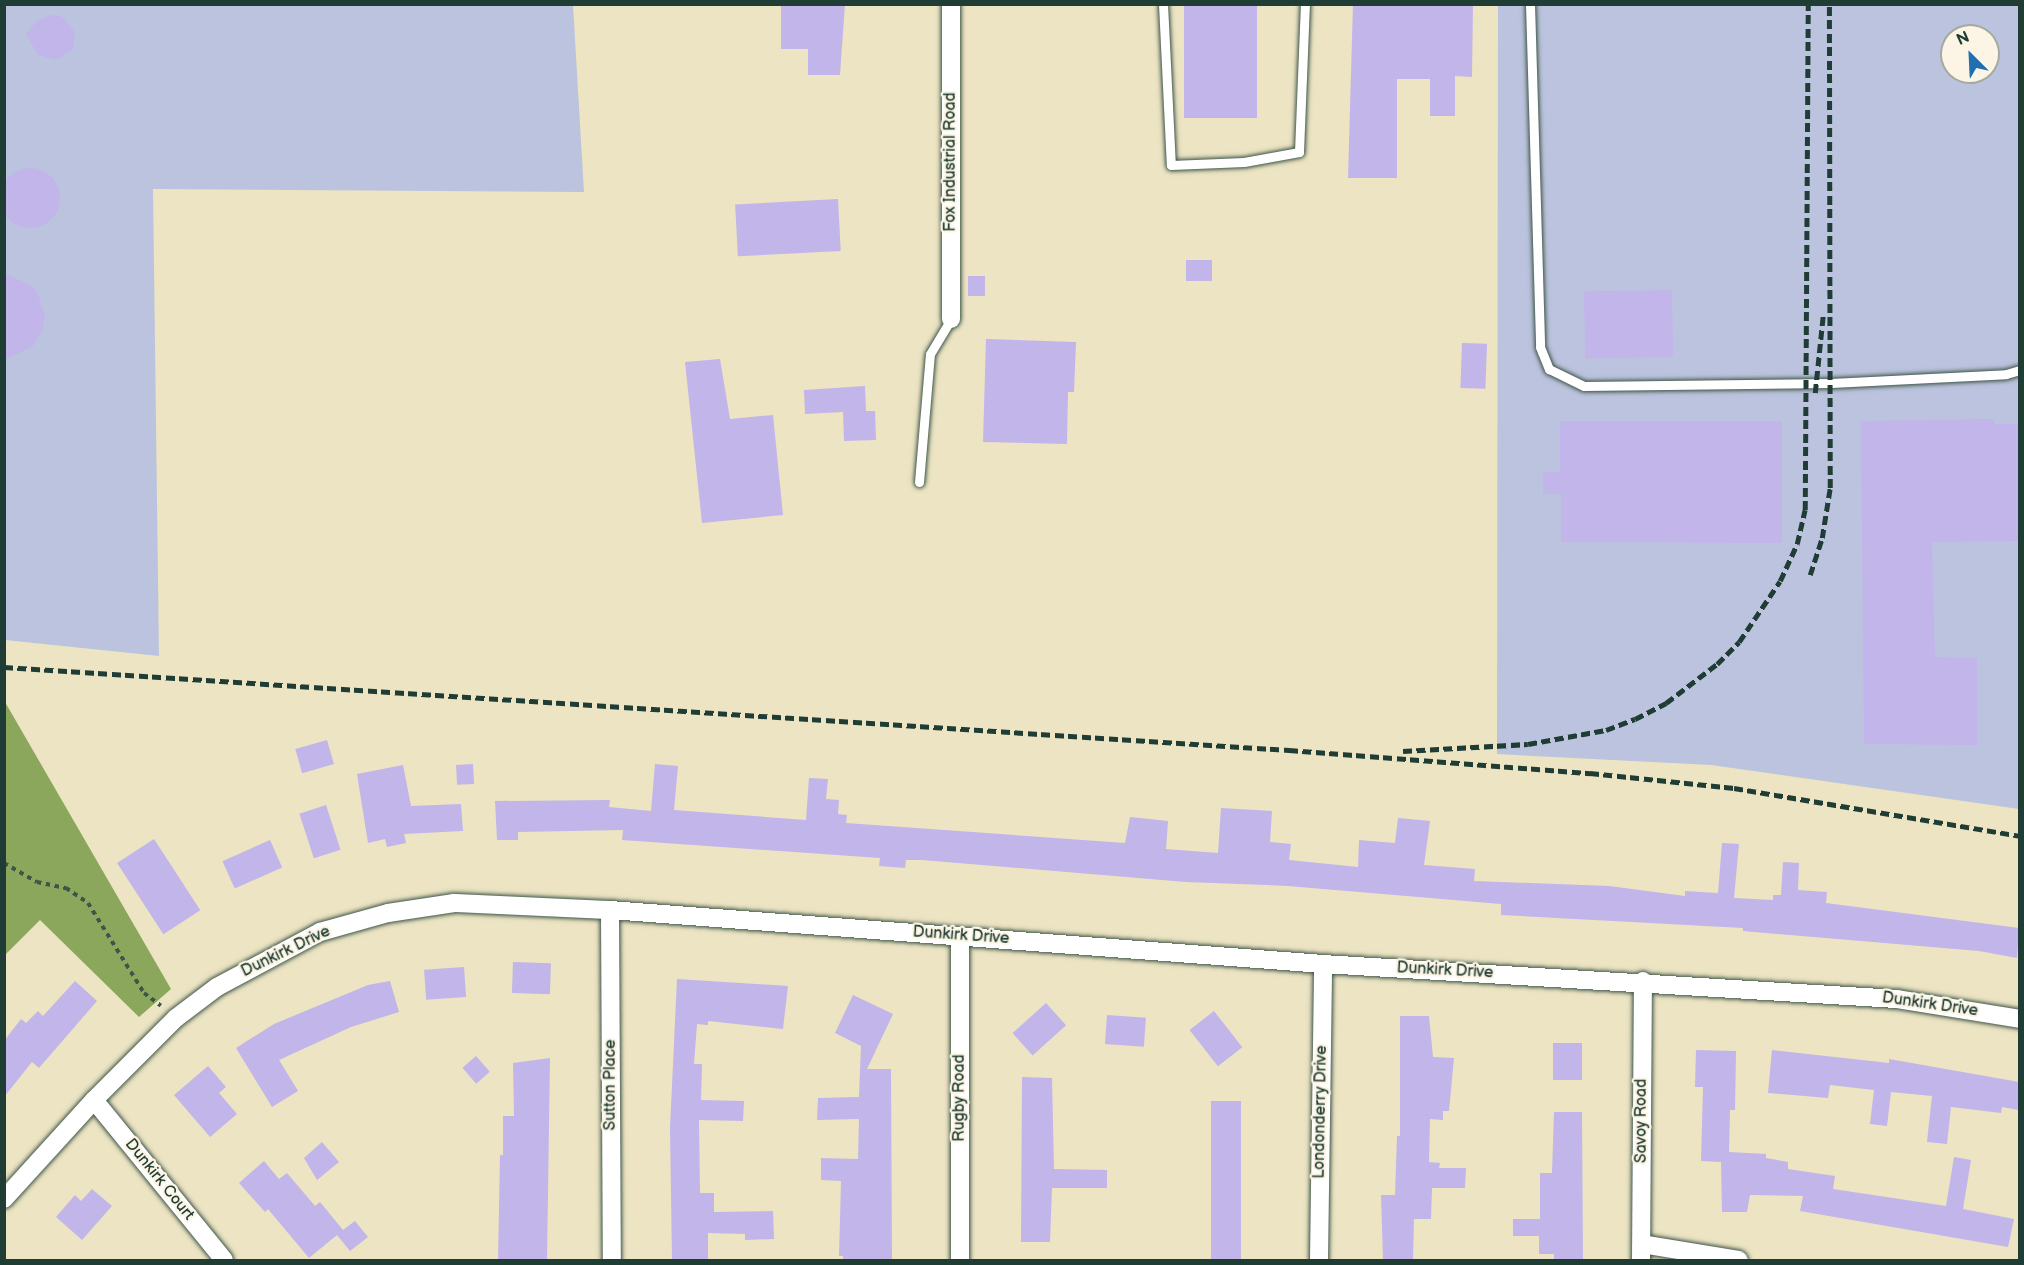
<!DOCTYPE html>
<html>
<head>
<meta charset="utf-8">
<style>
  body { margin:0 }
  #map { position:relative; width:2024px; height:1265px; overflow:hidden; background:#ece4c3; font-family:"Balsamiq Sans",sans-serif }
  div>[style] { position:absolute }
  .industrial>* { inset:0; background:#bcc3de }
  .forest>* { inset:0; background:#8aa75b }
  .building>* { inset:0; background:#c1b5ea; transform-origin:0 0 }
  .round { border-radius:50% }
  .path>* { height:4px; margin-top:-2px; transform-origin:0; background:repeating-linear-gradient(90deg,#3e5649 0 4.5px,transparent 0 9px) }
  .roads { filter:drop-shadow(0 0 2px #3e5649) drop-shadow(0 0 2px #3e5649) }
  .service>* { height:9px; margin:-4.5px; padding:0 4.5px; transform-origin:4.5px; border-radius:4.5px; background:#fff }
  .minor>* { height:18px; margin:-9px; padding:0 9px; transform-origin:9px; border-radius:9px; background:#fff }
  .rail>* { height:4.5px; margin-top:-2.25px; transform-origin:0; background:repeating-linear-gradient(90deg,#1f3d34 0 9px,transparent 0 13.5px) }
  span { translate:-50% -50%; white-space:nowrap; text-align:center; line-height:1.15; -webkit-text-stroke:4.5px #fcf5e5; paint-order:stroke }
  .street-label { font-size:16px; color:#1f3d34 }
  .frame { position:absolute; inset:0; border:6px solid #1f3d34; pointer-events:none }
  .north { position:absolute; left:1940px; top:24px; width:60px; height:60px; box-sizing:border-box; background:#fcf5e5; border:2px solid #a4ab9e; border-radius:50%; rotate:336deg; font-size:16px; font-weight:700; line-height:24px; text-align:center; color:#1f3d34 }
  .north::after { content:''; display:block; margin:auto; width:21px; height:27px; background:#1f6fb2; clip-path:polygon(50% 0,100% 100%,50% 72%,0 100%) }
</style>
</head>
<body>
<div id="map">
  <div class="industrial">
    <div style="clip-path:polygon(5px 5px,573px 5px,584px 192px,153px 189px,159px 656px,5px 640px)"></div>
    <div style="clip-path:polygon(evenodd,1498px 5px,2019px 5px,2019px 809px,1711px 765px,1497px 754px,1498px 5px,1952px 36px,1988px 36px,1988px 72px,1952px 72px,1952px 36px)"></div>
  </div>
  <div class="forest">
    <div style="clip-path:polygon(5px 702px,171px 989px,139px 1017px,40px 920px,5px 955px)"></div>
  </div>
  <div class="building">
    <div style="clip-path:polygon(781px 4px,845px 4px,840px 75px,808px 75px,808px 49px,781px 49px)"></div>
    <div style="left:1184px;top:4px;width:73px;height:114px"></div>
    <div style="clip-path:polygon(1353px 4px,1473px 4px,1472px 77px,1455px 76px,1455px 116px,1430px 116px,1430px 79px,1397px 79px,1397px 178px,1348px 178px)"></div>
    <div style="clip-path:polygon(50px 15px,63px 17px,75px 32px,73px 49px,56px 60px,38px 55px,26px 34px,37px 21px)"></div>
    <div class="round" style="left:0;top:168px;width:60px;height:60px"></div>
    <div style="left:838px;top:199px;width:52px;height:103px;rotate:87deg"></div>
    <div style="left:1186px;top:260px;width:26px;height:21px"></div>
    <div style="clip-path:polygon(4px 273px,32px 286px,38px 294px,45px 317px,42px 331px,32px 347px,4px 360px)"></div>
    <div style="left:968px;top:276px;width:17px;height:20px"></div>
    <div style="left:1672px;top:290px;width:67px;height:88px;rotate:89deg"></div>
    <div style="clip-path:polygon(986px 339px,1076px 342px,1074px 392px,1068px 392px,1067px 444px,983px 442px)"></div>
    <div style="left:1462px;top:343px;width:25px;height:45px;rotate:2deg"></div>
    <div style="clip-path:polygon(720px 359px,730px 419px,773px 415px,783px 515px,702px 523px,685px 362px)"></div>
    <div style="clip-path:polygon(865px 386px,866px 411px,875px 411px,876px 440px,844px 441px,843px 412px,805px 414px,804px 390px)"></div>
    <div style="clip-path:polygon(1994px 419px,1994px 424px,2019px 424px,2019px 541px,1932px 542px,1935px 657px,1977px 658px,1977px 745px,1864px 744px,1861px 421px)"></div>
    <div style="clip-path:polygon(1560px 421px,1782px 421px,1782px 543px,1561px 542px,1561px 494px,1543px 494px,1543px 472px,1560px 472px)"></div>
    <div style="left:327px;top:740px;width:25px;height:33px;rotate:74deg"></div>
    <div style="left:473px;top:764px;width:20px;height:17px;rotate:87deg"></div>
    <div style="clip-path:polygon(655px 764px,678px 766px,674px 810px,806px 820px,809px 778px,828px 779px,826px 799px,839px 800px,838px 814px,847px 815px,846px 823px,1125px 843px,1130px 817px,1168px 821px,1166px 849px,1218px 853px,1221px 808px,1272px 811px,1270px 842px,1291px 844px,1289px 860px,1358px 867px,1359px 840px,1395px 843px,1398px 818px,1430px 821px,1424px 865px,1475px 869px,1474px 881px,1609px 886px,1685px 896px,1685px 891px,1718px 893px,1722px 843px,1739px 844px,1734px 898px,1773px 900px,1773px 895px,1781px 895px,1783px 862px,1799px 863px,1798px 890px,1827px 892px,1826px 903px,2019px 928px,2017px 958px,1979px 951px,1743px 931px,1743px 928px,1501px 915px,1501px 904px,1288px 886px,1186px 882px,922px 860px,906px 860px,905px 868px,879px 866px,880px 858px,622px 840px,623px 830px,518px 832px,518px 840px,497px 840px,495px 801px,610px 800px,609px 807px,651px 811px)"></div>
    <div style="clip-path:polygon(403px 765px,411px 806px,461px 804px,463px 831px,404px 834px,406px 843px,387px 847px,385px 839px,368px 843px,357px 774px)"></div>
    <div style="left:326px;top:805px;width:47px;height:28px;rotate:72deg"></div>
    <div style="left:154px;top:839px;width:85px;height:44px;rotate:57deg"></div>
    <div style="left:270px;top:840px;width:30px;height:52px;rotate:66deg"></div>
    <div style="left:513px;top:962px;width:38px;height:31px;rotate:2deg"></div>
    <div style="left:464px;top:967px;width:30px;height:40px;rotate:86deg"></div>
    <div style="clip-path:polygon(677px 979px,788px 986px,783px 1029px,708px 1021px,708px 1025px,697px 1024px,694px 1064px,702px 1064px,701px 1100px,744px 1101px,743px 1121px,699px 1120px,700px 1193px,714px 1193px,714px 1212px,773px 1211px,774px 1239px,745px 1240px,745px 1234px,708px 1233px,708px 1260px,672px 1260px,670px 1128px)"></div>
    <div style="clip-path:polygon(75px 981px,97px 1001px,39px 1068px,32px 1062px,4px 1097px,4px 1041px,21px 1019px,26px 1023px,38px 1011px,43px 1016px)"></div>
    <div style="clip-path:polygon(390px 981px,399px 1012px,351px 1027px,279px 1060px,298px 1091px,272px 1107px,236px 1048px,274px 1024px,368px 985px)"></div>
    <div style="clip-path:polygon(853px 995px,893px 1014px,867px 1069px,891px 1069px,892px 1260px,843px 1260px,843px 1256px,839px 1256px,841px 1181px,821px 1180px,821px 1158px,858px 1159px,859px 1119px,817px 1120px,818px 1098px,859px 1097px,861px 1046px,835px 1033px)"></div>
    <div style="left:1046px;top:1003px;width:30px;height:45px;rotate:48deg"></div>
    <div style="left:1214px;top:1011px;width:46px;height:31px;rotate:52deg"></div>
    <div style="left:1107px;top:1015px;width:39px;height:29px;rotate:4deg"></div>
    <div style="clip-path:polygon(1400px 1016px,1429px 1016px,1433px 1057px,1454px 1058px,1449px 1111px,1443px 1111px,1443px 1120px,1430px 1119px,1429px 1162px,1440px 1163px,1439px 1168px,1466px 1168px,1465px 1188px,1432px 1188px,1431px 1219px,1414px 1219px,1413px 1260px,1383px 1260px,1381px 1195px,1395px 1195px,1397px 1136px,1400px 1136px)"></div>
    <div style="left:1553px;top:1043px;width:29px;height:37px"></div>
    <div style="clip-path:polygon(1696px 1050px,1736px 1051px,1735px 1110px,1730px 1110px,1729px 1152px,1766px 1154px,1766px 1158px,1788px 1162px,1788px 1169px,1835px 1176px,1833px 1189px,1946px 1206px,1954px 1157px,1971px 1160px,1963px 1209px,2014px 1219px,2008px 1247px,1800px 1211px,1803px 1196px,1750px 1195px,1747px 1212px,1722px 1212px,1721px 1162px,1701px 1161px,1703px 1087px,1695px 1087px)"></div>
    <div style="clip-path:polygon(1772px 1050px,1889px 1063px,1889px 1059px,2019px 1082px,2019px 1110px,2002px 1107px,2001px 1113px,1951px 1107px,1947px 1144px,1927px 1142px,1932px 1096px,1891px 1092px,1887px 1126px,1870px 1124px,1874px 1090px,1830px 1085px,1828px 1098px,1768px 1093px)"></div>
    <div style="left:476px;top:1056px;width:21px;height:18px;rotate:49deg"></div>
    <div style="clip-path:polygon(550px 1058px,547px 1260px,498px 1260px,500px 1155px,503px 1155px,503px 1116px,514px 1116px,513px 1063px)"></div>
    <div style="clip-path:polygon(208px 1066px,226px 1087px,219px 1093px,237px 1114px,210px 1137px,174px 1095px)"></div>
    <div style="clip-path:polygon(1022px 1077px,1052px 1078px,1054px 1169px,1107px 1170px,1107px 1188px,1052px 1188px,1050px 1242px,1021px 1242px)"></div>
    <div style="left:1241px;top:1101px;width:159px;height:30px;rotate:90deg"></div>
    <div style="clip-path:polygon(1554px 1112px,1582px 1112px,1583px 1260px,1554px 1260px,1554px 1254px,1539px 1254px,1539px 1236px,1513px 1236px,1513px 1219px,1540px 1219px,1540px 1173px,1552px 1173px)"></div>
    <div style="clip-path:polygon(322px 1142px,339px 1162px,317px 1180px,304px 1158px)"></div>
    <div style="clip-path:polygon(264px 1161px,279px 1179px,287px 1173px,315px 1206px,320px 1202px,343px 1230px,355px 1221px,368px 1237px,350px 1251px,337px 1235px,309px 1258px,268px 1209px,265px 1212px,239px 1183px)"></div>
    <div style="clip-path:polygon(92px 1189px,112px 1206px,82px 1240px,56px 1217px,75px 1195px,81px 1201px)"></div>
  </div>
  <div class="path">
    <div style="left:4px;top:863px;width:38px;rotate:30deg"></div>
    <div style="left:37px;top:882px;width:30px;rotate:12deg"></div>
    <div style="left:66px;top:888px;width:27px;rotate:34deg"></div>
    <div style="left:88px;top:903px;width:106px;rotate:58.1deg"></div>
    <div style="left:144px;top:993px;width:21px;rotate:37deg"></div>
  </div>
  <div class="roads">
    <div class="service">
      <div style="left:1163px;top:4px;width:161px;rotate:87.2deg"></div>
      <div style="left:1171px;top:165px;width:73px;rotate:-2.4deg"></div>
      <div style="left:1244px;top:162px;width:56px;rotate:-10.3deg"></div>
      <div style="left:1299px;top:152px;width:148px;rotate:-87.7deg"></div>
      <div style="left:1530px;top:4px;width:343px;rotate:88.3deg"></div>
      <div style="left:1540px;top:347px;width:24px;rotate:68deg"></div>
      <div style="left:1549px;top:369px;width:39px;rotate:26deg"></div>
      <div style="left:1584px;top:386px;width:247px;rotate:-0.7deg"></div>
      <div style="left:1831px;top:383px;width:175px;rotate:-2.9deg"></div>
      <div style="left:2006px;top:374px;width:15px;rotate:-16deg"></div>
      <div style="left:919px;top:482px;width:128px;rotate:-85.1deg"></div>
      <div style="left:930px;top:354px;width:41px;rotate:-59deg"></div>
    </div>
    <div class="minor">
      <div style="left:951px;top:4px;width:315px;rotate:90deg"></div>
      <div style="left:610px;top:910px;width:350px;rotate:89.7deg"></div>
      <div style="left:94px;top:1100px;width:206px;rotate:50.9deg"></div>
      <div style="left:4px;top:1199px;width:134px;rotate:-47.7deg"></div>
      <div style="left:94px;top:1100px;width:116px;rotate:-45deg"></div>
      <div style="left:176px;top:1018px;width:51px;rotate:-37.1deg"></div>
      <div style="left:217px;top:987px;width:117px;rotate:-28.1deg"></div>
      <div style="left:320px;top:932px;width:71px;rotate:-15.6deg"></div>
      <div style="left:388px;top:913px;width:67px;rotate:-8.6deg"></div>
      <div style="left:454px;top:903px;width:156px;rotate:2.6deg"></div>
      <div style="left:610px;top:910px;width:715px;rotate:4.33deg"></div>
      <div style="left:1323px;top:964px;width:575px;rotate:3.49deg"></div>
      <div style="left:1897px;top:999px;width:125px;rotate:9.2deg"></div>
      <div style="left:1642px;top:1244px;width:98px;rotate:9.4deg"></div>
      <div style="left:960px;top:1260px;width:324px;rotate:-90deg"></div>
      <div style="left:1319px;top:1260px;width:296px;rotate:-89.2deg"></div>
      <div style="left:1641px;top:1260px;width:279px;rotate:-89.6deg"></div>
    </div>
  </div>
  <div class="rail">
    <div style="left:1815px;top:393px;width:78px;rotate:-84.1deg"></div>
    <div style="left:1810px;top:575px;width:39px;rotate:-72deg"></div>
    <div style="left:1822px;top:538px;width:51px;rotate:-80.9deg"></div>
    <div style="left:1830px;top:488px;width:484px;rotate:-90.1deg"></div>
    <div style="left:4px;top:667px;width:1288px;rotate:3.7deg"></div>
    <div style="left:1289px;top:750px;width:302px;rotate:4.4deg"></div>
    <div style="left:1590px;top:773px;width:145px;rotate:5.9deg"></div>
    <div style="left:1734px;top:788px;width:290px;rotate:9.5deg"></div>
    <div style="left:1403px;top:751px;width:125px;rotate:-3.2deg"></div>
    <div style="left:1528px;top:744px;width:79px;rotate:-10.2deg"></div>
    <div style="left:1606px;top:730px;width:31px;rotate:-21deg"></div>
    <div style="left:1635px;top:719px;width:35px;rotate:-27deg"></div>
    <div style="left:1666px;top:703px;width:64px;rotate:-37.4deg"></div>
    <div style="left:1717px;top:664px;width:31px;rotate:-45deg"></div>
    <div style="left:1739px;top:642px;width:73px;rotate:-56.1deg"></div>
    <div style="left:1780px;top:581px;width:41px;rotate:-65.3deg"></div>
    <div style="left:1797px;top:544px;width:35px;rotate:-77deg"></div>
    <div style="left:1805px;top:510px;width:506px;rotate:-89.66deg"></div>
  </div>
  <div class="street-label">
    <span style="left:951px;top:162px;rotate:-90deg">Fox Industrial Road</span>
    <span style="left:961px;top:936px;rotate:4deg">Dunkirk Drive</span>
    <span style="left:286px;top:952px;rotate:-26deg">Dunkirk Drive</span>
    <span style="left:1445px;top:971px;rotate:3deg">Dunkirk Drive</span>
    <span style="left:1930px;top:1005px;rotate:8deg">Dunkirk Drive</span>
    <span style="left:611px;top:1085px;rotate:-90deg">Sutton Place</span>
    <span style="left:960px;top:1098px;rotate:-90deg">Rugby Road</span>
    <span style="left:1321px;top:1112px;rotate:-89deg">Londonderry Drive</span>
    <span style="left:1642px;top:1121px;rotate:-90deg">Savoy Road</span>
    <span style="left:159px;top:1180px;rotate:51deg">Dunkirk Court</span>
  </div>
  <div class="frame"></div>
  <div class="north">N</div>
</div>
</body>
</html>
